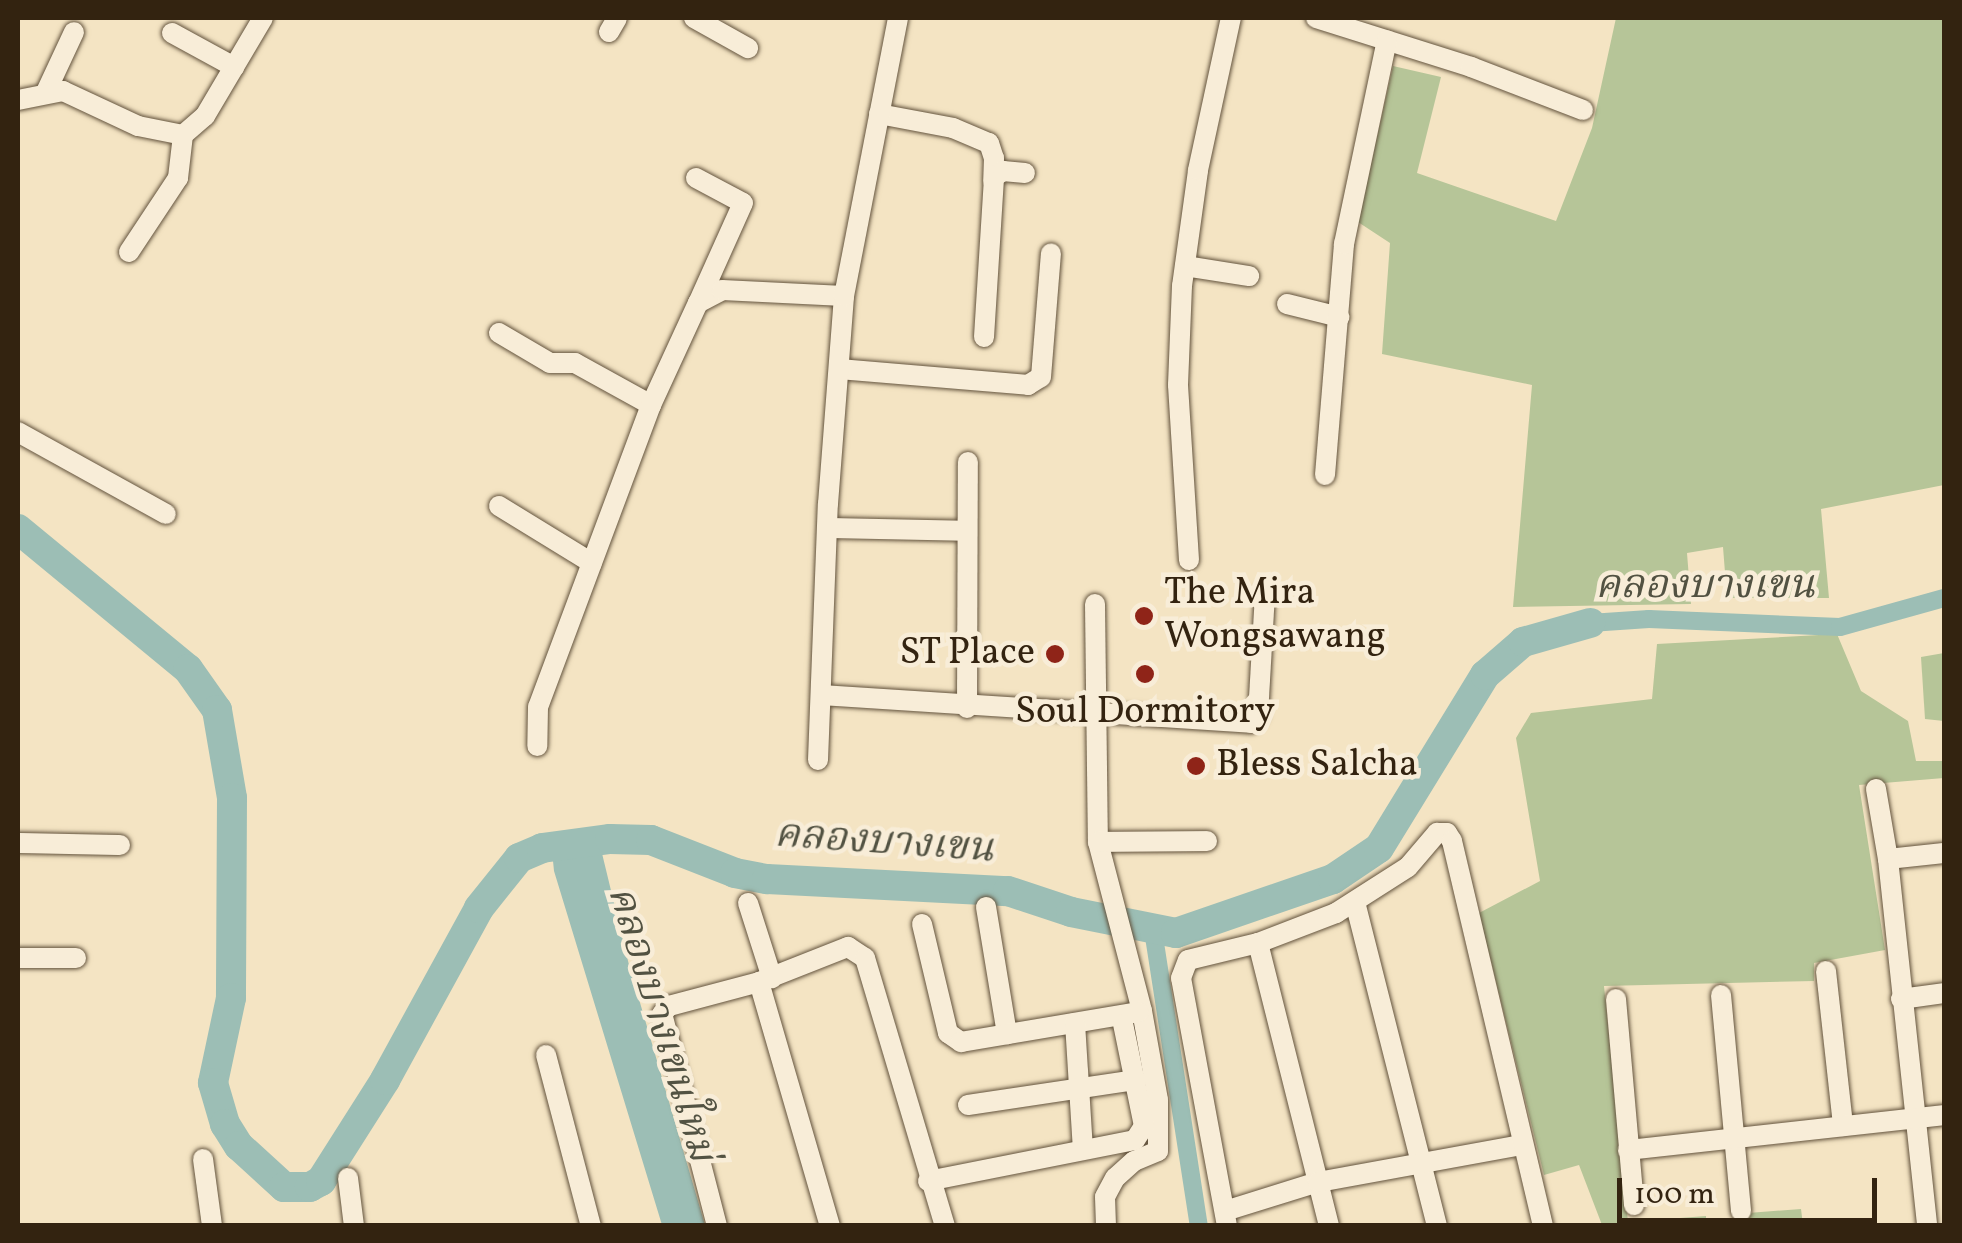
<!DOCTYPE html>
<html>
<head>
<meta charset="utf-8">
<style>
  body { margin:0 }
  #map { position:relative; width:1962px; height:1243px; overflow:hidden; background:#f4e4c3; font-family:Vollkorn,"Noto Serif Thai",serif }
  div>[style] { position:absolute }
  .green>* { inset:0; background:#b6c598 }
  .water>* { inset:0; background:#9cbeb5 }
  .canal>* { height:18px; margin:-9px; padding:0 9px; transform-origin:9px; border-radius:9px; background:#9cbeb5 }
  .river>* { height:30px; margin:-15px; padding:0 15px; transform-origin:15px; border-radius:15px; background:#9cbeb5 }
  .roads { filter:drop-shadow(0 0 2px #63533d) drop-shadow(0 0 2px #63533d) }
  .minor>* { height:20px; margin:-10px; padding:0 10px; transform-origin:10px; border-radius:10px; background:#f8edd8 }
  .dots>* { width:28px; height:28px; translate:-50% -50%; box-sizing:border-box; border:5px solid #f8edd8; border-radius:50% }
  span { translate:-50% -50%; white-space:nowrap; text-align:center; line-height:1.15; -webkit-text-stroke:9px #f8edd8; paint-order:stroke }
  .poi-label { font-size:38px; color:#332310 }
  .left { translate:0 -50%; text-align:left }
  .right { translate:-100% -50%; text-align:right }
  .water-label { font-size:40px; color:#525242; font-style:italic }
  .frame { position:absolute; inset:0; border:20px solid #332310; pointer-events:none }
  .scale { position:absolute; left:1617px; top:1178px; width:260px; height:45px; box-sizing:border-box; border:5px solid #332310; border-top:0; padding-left:12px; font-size:30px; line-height:35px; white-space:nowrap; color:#332310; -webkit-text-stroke:8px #f8edd8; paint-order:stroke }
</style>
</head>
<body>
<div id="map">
  <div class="green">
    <div style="clip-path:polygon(1616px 18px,1944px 18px,1944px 485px,1821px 509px,1829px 598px,1727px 598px,1723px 547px,1687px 553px,1691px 604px,1513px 607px,1532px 385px,1382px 354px,1390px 243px,1358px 222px,1393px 66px,1441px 77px,1417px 173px,1556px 221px,1592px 128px)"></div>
    <div style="clip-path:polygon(1837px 634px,1861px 691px,1908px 721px,1916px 761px,1944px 761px,1944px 778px,1859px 785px,1885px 950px,1814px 963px,1814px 981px,1604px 986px,1628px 1222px,1706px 1216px,1706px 1225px,1602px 1225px,1579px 1165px,1544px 1175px,1479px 913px,1540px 881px,1516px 738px,1531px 713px,1652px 699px,1657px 644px)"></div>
    <div style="clip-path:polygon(1944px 653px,1944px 721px,1925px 719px,1921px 657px)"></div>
    <div style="clip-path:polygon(1801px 1209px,1803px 1225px,1749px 1225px,1748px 1213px)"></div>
  </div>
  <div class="water">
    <div style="clip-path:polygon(600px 845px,629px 965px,705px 1225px,662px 1225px,554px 871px,552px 851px)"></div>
  </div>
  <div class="canal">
    <div style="left:1590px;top:623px;width:59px;rotate:-3.9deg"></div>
    <div style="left:1649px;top:619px;width:191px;rotate:2.4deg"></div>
    <div style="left:1840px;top:627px;width:108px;rotate:-15.6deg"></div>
    <div style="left:1153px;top:930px;width:300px;rotate:81.2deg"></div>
  </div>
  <div class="river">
    <div style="left:18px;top:529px;width:220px;rotate:39.5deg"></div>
    <div style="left:188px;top:669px;width:50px;rotate:54.7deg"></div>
    <div style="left:217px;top:710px;width:89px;rotate:80.3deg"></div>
    <div style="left:232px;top:798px;width:200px;rotate:90.3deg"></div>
    <div style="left:231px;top:998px;width:87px;rotate:102deg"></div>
    <div style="left:213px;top:1083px;width:43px;rotate:73.7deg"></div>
    <div style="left:225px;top:1124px;width:26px;rotate:58deg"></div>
    <div style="left:239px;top:1146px;width:61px;rotate:42.3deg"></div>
    <div style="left:284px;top:1187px;width:26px"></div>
    <div style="left:310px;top:1187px;width:13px;rotate:-29deg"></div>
    <div style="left:321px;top:1181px;width:120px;rotate:-57.6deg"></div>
    <div style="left:385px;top:1080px;width:196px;rotate:-61.3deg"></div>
    <div style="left:479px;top:908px;width:64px;rotate:-51.3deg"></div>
    <div style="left:519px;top:858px;width:25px;rotate:-23deg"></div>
    <div style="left:542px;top:848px;width:69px;rotate:-7.5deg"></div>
    <div style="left:610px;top:839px;width:41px;rotate:1.4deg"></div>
    <div style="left:651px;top:840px;width:90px;rotate:21.4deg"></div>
    <div style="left:735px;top:873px;width:33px;rotate:11deg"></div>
    <div style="left:767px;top:879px;width:241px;rotate:2.9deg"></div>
    <div style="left:1008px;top:891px;width:66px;rotate:18.4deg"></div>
    <div style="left:1071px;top:912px;width:107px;rotate:11.3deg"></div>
    <div style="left:1176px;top:933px;width:166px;rotate:-19deg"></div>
    <div style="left:1333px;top:879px;width:55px;rotate:-34deg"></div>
    <div style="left:1379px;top:848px;width:203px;rotate:-58.5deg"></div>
    <div style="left:1485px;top:675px;width:50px;rotate:-41deg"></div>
    <div style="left:1523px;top:642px;width:70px;rotate:-15.8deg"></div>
  </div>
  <div class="roads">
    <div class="minor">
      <div style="left:694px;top:18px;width:62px;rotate:29.1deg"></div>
      <div style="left:1316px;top:18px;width:163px;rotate:17.5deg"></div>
      <div style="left:1471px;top:67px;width:120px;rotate:21deg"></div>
      <div style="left:609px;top:32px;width:16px;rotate:-60deg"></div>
      <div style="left:172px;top:33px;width:71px;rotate:28.7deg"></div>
      <div style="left:46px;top:92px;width:66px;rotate:-65deg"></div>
      <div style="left:18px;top:100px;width:46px;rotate:-11.3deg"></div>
      <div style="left:63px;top:91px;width:83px;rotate:25deg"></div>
      <div style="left:138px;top:126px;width:46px;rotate:11.3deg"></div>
      <div style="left:183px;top:135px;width:29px;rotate:-41deg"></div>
      <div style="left:205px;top:116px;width:114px;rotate:-59.4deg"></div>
      <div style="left:879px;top:114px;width:75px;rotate:10.7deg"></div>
      <div style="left:953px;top:128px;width:39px;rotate:23deg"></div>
      <div style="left:989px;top:143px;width:16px;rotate:72deg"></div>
      <div style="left:994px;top:158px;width:23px;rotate:92deg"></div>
      <div style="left:696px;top:178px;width:53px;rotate:28deg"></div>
      <div style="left:743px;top:203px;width:110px;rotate:114.2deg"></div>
      <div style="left:129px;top:252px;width:89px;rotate:-56.5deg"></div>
      <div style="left:178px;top:178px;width:43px;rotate:-83.4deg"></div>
      <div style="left:1185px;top:266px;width:65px;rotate:8.9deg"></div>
      <div style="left:1287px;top:304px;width:54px;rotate:14deg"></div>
      <div style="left:499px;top:333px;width:59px;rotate:30.5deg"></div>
      <div style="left:550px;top:363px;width:25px"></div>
      <div style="left:575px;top:363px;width:87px;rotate:28.9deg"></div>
      <div style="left:651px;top:405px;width:322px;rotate:110.5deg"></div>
      <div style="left:538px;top:707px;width:39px;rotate:91deg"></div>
      <div style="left:984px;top:337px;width:160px;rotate:-86.4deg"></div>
      <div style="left:994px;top:177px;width:11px;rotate:-34deg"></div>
      <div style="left:1003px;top:171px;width:22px;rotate:5deg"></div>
      <div style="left:839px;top:369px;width:190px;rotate:4.8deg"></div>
      <div style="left:1028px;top:385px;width:15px;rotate:-32deg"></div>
      <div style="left:1041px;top:377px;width:124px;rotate:-85.4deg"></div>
      <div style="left:651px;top:405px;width:112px;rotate:-65.3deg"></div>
      <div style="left:698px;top:303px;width:27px;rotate:-28deg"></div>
      <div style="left:722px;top:290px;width:122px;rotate:2.8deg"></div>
      <div style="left:18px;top:432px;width:169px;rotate:29deg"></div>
      <div style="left:1325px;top:475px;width:232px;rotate:-85.3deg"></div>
      <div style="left:1344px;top:244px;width:208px;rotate:-78.1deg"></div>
      <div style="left:499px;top:506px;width:109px;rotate:31.5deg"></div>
      <div style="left:828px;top:528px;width:138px;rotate:1.2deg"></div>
      <div style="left:1189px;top:560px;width:175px;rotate:-93.6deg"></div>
      <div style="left:1178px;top:385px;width:99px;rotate:-87.7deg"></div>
      <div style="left:1182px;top:286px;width:117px;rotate:-82.1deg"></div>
      <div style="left:1198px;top:170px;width:156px;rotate:-77.8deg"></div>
      <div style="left:1095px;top:604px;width:238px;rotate:89.3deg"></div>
      <div style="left:1098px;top:842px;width:175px;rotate:75.4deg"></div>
      <div style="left:1142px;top:1011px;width:90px;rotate:79.8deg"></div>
      <div style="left:1158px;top:1100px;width:51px;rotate:90deg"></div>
      <div style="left:1158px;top:1151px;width:26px;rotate:157deg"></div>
      <div style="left:1134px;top:1161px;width:25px;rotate:138deg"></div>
      <div style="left:1115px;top:1178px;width:21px;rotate:118deg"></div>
      <div style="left:1105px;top:1197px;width:29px;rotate:88deg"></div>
      <div style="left:821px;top:695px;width:431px;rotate:3.7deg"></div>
      <div style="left:1251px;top:723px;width:11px;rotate:-49deg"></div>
      <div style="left:1258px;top:715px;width:123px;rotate:-86.7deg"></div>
      <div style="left:967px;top:708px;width:246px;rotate:-89.8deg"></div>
      <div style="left:818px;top:760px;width:256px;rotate:-87.8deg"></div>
      <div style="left:828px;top:504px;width:209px;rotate:-85.6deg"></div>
      <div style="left:844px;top:296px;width:283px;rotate:-79deg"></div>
      <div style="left:1876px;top:789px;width:71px;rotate:80.3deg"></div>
      <div style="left:1888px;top:859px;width:369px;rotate:83.9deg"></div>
      <div style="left:1098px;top:842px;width:109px;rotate:-0.5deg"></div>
      <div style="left:18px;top:843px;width:102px;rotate:1.1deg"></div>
      <div style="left:1888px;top:859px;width:56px;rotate:-6.1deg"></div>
      <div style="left:1355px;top:902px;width:334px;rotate:75.8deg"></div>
      <div style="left:748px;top:903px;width:79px;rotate:72.3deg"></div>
      <div style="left:986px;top:907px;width:129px;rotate:80.6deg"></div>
      <div style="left:922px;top:924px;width:112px;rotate:76.6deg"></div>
      <div style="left:948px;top:1033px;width:16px;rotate:35deg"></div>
      <div style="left:961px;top:1042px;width:180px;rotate:-9.6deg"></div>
      <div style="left:1258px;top:943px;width:292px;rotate:75.9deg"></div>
      <div style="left:18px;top:958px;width:58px"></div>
      <div style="left:1826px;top:971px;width:156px;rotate:83.7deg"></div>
      <div style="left:759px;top:982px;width:254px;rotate:73.8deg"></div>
      <div style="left:1721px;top:995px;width:217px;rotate:84.7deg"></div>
      <div style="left:1616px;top:999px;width:207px;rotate:85deg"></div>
      <div style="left:1901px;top:999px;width:43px;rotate:-7.9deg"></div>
      <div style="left:1075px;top:1023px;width:126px;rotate:86.4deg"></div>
      <div style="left:546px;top:1055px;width:177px;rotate:75.3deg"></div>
      <div style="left:968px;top:1105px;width:170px;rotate:-8.5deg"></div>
      <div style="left:1628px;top:1150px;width:318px;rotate:-6.3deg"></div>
      <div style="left:203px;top:1159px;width:68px;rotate:82.3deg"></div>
      <div style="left:348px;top:1178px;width:48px;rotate:82.9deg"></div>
      <div style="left:928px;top:1181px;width:211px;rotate:-11.2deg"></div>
      <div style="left:1135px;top:1140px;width:17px;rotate:-57deg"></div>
      <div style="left:1144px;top:1126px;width:104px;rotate:-101.6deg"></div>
      <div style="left:1225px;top:1211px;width:97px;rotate:-17.3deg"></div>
      <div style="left:1318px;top:1182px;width:207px;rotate:-10.3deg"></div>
      <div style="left:717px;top:1226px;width:219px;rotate:-104.5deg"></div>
      <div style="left:662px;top:1014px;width:11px;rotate:-49deg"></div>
      <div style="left:669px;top:1006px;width:93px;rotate:-14.9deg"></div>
      <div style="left:759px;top:982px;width:96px;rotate:-21.5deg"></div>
      <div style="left:848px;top:947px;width:20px;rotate:33deg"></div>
      <div style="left:865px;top:958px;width:280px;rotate:73.4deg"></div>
      <div style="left:1227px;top:1226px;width:252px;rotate:-100.5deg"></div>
      <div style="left:1181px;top:978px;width:19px;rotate:-69deg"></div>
      <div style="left:1188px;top:960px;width:72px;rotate:-13.7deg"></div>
      <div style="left:1258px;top:943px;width:84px;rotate:-21deg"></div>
      <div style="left:1336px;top:913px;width:85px;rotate:-32.6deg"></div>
      <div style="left:1408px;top:867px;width:45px;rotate:-49.5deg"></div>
      <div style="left:1437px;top:833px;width:10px"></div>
      <div style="left:1447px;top:833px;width:9px;rotate:58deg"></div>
      <div style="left:1452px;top:841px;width:396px;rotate:76.7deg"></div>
    </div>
  </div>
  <div class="dots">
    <div style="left:1144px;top:616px;background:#8f2418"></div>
    <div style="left:1055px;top:654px;background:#8f2418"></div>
    <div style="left:1145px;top:674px;background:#8f2418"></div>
    <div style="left:1196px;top:766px;background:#8f2418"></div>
  </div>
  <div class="poi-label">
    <span class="left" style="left:1164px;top:616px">The Mira<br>Wongsawang</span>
    <span class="right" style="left:1035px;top:654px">ST Place</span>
    <span style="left:1145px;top:713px">Soul Dormitory</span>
    <span class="left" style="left:1216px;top:766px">Bless Salcha</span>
  </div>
  <div class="water-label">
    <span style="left:1705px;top:587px">คลองบางเขน</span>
    <span style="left:884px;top:843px;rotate:4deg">คลองบางเขน</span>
    <span style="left:660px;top:1024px;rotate:73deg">คลองบางเขนใหม่</span>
  </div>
  <div class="frame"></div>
  <div class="scale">100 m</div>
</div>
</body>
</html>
